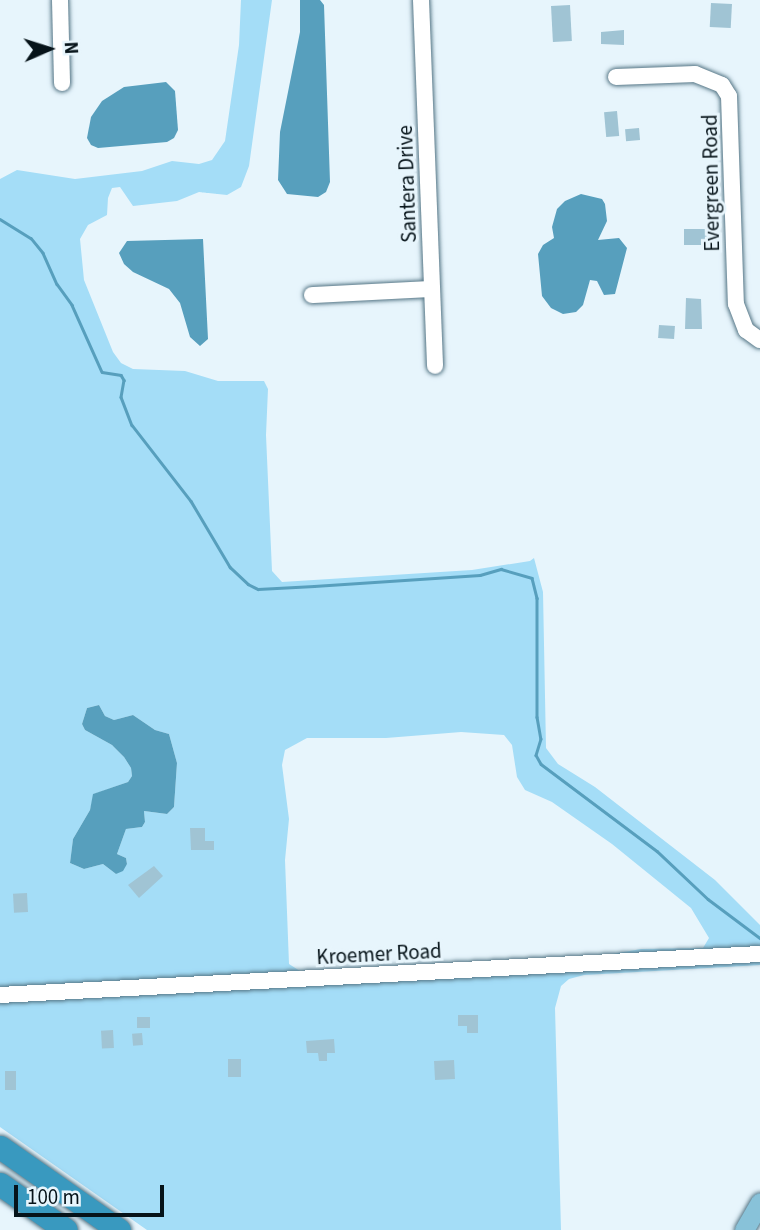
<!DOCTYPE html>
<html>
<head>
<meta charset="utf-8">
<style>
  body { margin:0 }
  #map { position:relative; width:760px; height:1230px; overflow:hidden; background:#e7f5fc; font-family:"Source Sans 3",sans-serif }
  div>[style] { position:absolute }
  .green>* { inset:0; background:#a4ddf7 }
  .water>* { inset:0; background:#579fbd }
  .stream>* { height:2.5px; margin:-1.25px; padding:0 1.25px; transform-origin:1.25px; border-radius:1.25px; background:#579fbd }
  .building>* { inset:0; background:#a0c4d4; transform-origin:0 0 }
  .roads { filter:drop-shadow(0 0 2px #557686) drop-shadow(0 0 2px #557686) }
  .minor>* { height:16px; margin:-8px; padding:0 8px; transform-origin:8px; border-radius:8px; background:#fff }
  .major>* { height:19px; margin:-9.5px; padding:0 9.5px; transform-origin:9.5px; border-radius:9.5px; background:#88c2d9 }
  .highway>* { height:23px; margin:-11.5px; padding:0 11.5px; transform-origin:11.5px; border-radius:11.5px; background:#3999bf }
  span { translate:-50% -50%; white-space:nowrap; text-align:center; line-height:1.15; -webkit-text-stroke:6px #e7f5fc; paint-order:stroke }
  .street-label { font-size:21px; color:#061319 }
  .north { position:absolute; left:14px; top:14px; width:70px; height:70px; -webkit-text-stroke:5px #e7f5fc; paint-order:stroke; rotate:87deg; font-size:19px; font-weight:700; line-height:28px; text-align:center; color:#061319 }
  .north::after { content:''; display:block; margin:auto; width:24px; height:32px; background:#061319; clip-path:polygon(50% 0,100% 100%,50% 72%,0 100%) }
  .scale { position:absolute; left:14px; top:1185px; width:150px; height:32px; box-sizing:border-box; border:4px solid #061319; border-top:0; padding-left:9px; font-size:21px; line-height:24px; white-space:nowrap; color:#061319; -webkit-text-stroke:5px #e7f5fc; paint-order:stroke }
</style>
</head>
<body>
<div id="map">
  <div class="green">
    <div style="clip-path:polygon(evenodd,241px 0,272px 0,249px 166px,241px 187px,227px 195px,199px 192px,177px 201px,133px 206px,120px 187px,112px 188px,108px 198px,107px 215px,88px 225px,80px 239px,84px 280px,113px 352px,121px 363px,133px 369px,185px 371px,218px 381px,264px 381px,268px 389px,266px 435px,272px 571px,282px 582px,472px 570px,530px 561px,534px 558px,543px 592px,546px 748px,558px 764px,595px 787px,715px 880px,760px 925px,760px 949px,583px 959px,641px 949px,703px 948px,709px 938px,691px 908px,612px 844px,552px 802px,525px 790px,517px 777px,512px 745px,504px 735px,461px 732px,386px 738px,307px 738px,285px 750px,282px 765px,289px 819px,285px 860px,289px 964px,300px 971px,376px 971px,271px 977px,250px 973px,218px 982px,187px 980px,173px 991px,760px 960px,760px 965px,584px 975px,569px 979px,561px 986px,555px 1008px,561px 1230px,147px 1230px,0 1127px,0 1000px,26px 998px,19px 990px,0 991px,0 179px,17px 170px,75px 179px,142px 171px,172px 161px,199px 164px,212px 160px,225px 141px,239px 45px,241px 0,99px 705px,105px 716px,114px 720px,133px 715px,155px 730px,169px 734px,177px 763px,174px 807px,167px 814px,144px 811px,145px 822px,142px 827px,126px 829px,117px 854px,126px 858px,127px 864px,116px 874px,103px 864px,84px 869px,70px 863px,73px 839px,90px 810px,94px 794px,128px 782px,132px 776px,131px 768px,124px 757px,112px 745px,85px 730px,82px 724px,87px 708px,99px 705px,241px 0,118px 986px,133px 992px,141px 989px,162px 992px,101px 995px,118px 986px,241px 0,67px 988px,76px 989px,92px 996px,55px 998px,60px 989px,67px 988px)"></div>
  </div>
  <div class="water">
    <div style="clip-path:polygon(300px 0,320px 0,324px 5px,330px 182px,326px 192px,318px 197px,287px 194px,278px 180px,280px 132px,300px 32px)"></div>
    <div style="clip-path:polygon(166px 82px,175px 91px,178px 130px,174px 138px,167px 142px,98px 148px,91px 145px,87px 138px,91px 117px,102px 101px,124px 87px)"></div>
    <div style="clip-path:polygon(581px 194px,602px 199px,605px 204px,607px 221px,598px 240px,619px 238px,627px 248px,615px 294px,604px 295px,597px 281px,590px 280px,583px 305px,576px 312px,563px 314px,551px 308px,542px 296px,538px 254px,543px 245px,554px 238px,552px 227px,557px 209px,565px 201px)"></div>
    <div style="clip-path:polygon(203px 239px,208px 339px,200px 346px,190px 337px,180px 303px,169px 289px,133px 272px,124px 264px,119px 253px,127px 241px)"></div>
    <div style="clip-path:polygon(99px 705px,105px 716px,114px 720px,133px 715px,155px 730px,169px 734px,177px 763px,174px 807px,167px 814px,144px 811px,145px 822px,142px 827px,126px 829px,117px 854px,126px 858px,127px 864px,123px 871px,116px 874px,103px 864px,84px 869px,70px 863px,73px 839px,90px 810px,93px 794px,128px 782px,132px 776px,131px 768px,124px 757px,112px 745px,85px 730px,82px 724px,87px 708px)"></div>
  </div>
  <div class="stream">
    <div style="left:0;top:219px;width:36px;rotate:32deg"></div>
    <div style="left:31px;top:238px;width:19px;rotate:51deg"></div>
    <div style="left:43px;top:253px;width:34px;rotate:66deg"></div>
    <div style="left:57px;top:284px;width:26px;rotate:54deg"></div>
    <div style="left:72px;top:305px;width:73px;rotate:65.9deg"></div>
    <div style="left:102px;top:372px;width:19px;rotate:9deg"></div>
    <div style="left:121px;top:375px;width:6px;rotate:59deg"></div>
    <div style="left:124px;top:380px;width:17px;rotate:100deg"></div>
    <div style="left:121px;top:397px;width:30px;rotate:69deg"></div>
    <div style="left:132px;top:425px;width:96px;rotate:52.2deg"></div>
    <div style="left:191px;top:501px;width:77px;rotate:59.4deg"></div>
    <div style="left:230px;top:567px;width:25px;rotate:43deg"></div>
    <div style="left:248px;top:584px;width:11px;rotate:27deg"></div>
    <div style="left:258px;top:589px;width:56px;rotate:-3.1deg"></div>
    <div style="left:314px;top:586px;width:166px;rotate:-3.8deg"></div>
    <div style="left:480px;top:575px;width:22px;rotate:-16deg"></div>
    <div style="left:501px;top:569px;width:32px;rotate:16deg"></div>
    <div style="left:532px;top:578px;width:21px;rotate:76deg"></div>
    <div style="left:537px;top:598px;width:119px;rotate:90deg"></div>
    <div style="left:537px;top:717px;width:22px;rotate:80deg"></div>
    <div style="left:541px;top:739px;width:17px;rotate:107deg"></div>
    <div style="left:536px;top:755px;width:10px;rotate:61deg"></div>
    <div style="left:541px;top:764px;width:145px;rotate:36.9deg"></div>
    <div style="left:657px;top:851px;width:70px;rotate:43.3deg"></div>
    <div style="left:708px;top:899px;width:65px;rotate:36.9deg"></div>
  </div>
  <div class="building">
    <div style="left:711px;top:3px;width:21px;height:24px;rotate:3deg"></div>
    <div style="left:570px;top:5px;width:36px;height:19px;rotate:87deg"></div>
    <div style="clip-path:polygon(624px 30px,624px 45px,601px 44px,601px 32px)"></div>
    <div style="left:617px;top:111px;width:25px;height:13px;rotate:85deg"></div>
    <div style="left:639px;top:128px;width:12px;height:14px;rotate:85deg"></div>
    <div style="left:707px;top:229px;width:16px;height:23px;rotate:90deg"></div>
    <div style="clip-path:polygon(686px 298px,701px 299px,702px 329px,685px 329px)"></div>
    <div style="left:659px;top:325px;width:16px;height:13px;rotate:4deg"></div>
    <div style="clip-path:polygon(190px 828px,205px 828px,205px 841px,214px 841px,214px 850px,191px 850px)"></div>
    <div style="clip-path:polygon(154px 866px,163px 876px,139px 898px,128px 885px)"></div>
    <div style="left:27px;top:893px;width:19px;height:14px;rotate:87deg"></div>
    <div style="clip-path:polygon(458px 1015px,478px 1015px,478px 1033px,467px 1033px,467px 1026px,458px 1026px)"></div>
    <div style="left:137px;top:1017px;width:13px;height:11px"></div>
    <div style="left:113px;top:1030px;width:18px;height:12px;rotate:87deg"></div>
    <div style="left:142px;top:1033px;width:12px;height:10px;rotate:85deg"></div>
    <div style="clip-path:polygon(334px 1039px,335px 1053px,327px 1053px,327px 1061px,319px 1061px,318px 1053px,307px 1053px,306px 1041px)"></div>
    <div style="left:228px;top:1059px;width:13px;height:18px"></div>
    <div style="left:454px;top:1060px;width:19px;height:20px;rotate:87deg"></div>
    <div style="left:16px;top:1071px;width:19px;height:11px;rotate:90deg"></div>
  </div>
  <div class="roads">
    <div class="minor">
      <div style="left:60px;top:0;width:83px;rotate:88.6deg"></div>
      <div style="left:421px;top:0;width:366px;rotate:87.8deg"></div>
      <div style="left:616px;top:77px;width:79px;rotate:-2.2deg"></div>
      <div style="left:695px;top:74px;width:29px;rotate:22deg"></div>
      <div style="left:722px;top:85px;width:13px;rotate:58deg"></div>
      <div style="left:729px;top:96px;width:208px;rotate:88.1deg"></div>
      <div style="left:736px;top:304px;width:28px;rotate:69deg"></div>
      <div style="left:746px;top:330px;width:17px;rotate:36deg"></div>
      <div style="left:312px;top:295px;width:120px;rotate:-2.9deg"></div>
      <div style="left:0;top:995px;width:761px;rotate:-3.09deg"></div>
    </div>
    <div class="major">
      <div style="left:744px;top:1230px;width:32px;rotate:-60deg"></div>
    </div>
    <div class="highway">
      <div style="left:0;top:1147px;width:145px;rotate:34.9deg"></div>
      <div style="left:0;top:1184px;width:80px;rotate:34.9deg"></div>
    </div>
  </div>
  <div class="street-label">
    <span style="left:711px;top:183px;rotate:-91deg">Evergreen Road</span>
    <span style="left:407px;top:184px;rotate:-92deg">Santera Drive</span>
    <span style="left:379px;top:954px;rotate:-3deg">Kroemer Road</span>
  </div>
  <div class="north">N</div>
  <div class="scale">100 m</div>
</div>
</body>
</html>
